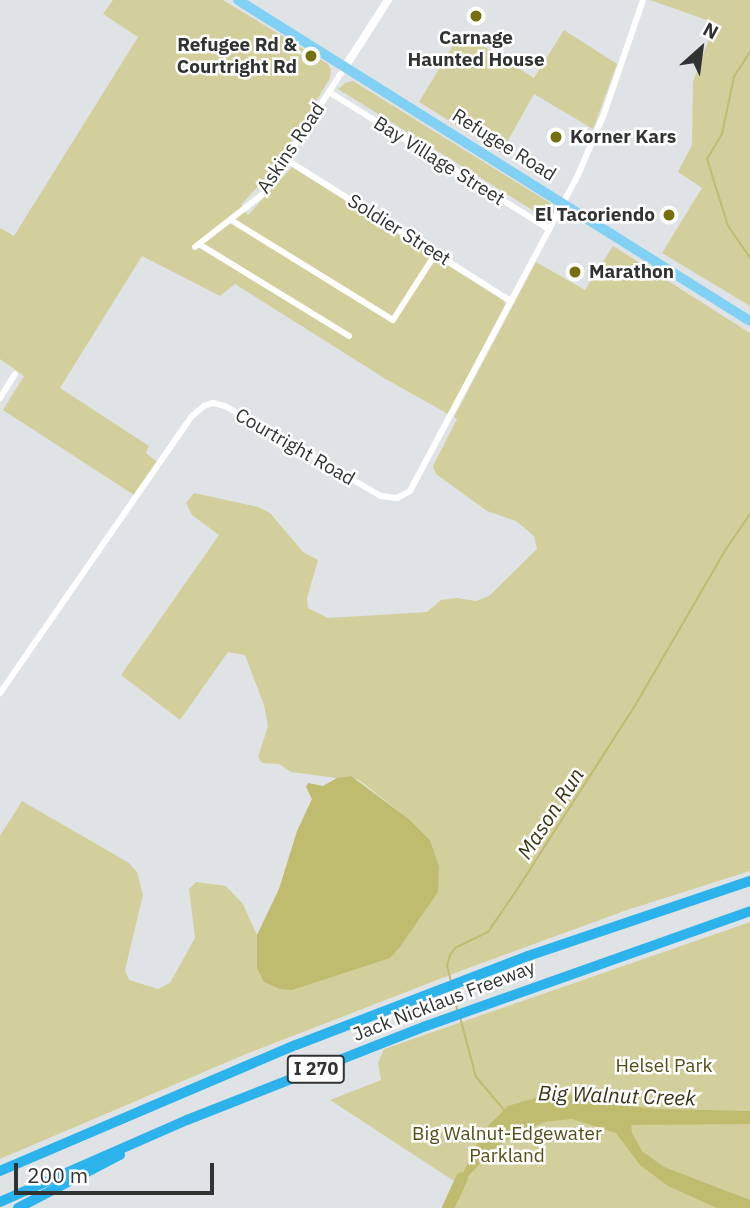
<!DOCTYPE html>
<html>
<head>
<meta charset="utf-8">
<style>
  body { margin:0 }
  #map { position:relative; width:750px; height:1208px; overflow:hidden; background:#e0e3e5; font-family:"IBM Plex Sans",sans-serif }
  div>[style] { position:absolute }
  .green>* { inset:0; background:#d2cf9c }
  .water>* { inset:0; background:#bfbb6f }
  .stream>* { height:2px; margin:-1px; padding:0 1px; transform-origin:1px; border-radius:1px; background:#bfbb6f }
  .river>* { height:12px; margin:-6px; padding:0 6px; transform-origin:6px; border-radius:6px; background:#bfbb6f }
  .minor>* { height:6px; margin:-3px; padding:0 3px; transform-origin:3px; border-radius:3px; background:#fff }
  .tertiary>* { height:8px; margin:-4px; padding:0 4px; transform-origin:4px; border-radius:4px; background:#fff }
  .primary>* { height:10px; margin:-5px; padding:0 5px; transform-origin:5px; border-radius:5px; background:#80d1f4 }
  .motorway>* { height:10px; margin:-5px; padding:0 5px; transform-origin:5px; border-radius:5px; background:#2cb3ec }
  .dots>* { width:19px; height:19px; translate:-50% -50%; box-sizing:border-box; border:4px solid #fff; border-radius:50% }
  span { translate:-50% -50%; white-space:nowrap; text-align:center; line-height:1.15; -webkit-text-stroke:5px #fff; paint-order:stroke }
  .shield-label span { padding:2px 5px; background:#fff; border:2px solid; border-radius:5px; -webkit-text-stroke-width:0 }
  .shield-label { font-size:18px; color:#313333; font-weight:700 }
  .poi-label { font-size:19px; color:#313333; font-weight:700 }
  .right { translate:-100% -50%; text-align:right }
  .left { translate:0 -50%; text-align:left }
  .street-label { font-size:19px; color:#313333 }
  .park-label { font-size:19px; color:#524f16 }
  .water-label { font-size:21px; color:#373514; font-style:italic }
  .north { position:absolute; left:666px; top:14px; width:70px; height:70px; -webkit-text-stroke:5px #fff; paint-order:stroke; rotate:28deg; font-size:19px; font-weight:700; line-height:28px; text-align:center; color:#313333 }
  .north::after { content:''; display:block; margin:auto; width:24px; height:32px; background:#313333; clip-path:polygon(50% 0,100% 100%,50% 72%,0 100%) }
  .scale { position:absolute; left:14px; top:1163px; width:200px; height:32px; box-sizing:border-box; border:4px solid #313333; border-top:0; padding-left:9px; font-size:21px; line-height:24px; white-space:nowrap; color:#313333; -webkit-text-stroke:5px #fff; paint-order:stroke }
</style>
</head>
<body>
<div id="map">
  <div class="green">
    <div style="clip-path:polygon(113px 0,223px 0,328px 64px,331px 70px,330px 78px,279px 163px,241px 205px,248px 215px,292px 167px,504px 301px,505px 305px,448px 414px,384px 378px,235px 284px,220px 296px,142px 256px,60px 388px,149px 446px,146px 453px,157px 462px,134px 495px,3px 410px,24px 376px,0 359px,0 228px,14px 236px,138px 37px,103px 14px)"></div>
    <div style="clip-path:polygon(650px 0,750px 0,750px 306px,662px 253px,702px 188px,678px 172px,692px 145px,693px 82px,715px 23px)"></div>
    <div style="clip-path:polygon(564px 30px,617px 64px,593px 129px,534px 94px,501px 153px,419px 102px,461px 32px,534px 78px)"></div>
    <div style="clip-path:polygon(353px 81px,550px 203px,554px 210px,550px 221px,338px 89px,345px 83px)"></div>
    <div style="clip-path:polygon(613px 246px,750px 333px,750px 871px,627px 910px,463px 970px,246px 1054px,0 1159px,0 836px,22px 801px,129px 863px,137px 872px,143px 895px,125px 970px,129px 980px,158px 989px,170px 983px,195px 938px,189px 889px,196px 882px,226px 886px,243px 904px,257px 935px,257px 968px,439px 866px,430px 840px,409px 819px,359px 780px,351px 777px,337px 778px,291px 772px,279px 764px,262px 763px,258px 757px,268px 726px,264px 705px,245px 655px,228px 652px,180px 720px,121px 675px,219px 535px,192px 515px,186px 503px,194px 493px,258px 507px,270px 513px,303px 552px,318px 560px,307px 598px,308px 608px,328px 618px,427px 612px,441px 600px,457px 598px,476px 601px,489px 596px,537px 549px,534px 536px,516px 521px,487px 511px,436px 474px,433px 466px,457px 419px,454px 417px,536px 262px,585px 290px)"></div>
    <div style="clip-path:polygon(750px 922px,750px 1208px,448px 1208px,457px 1183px,330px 1100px,381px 1080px,378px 1063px,384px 1049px)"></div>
  </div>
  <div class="water">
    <div style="clip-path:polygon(351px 776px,409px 819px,430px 840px,439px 866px,438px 892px,400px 947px,390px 958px,292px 990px,280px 989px,264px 982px,257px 968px,257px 935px,279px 889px,297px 831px,312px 799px,306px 787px,308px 783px,323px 786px,337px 778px)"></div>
    <div style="clip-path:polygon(590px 1090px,619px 1105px,657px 1109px,750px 1111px,750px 1124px,631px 1125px,632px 1133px,642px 1151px,664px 1167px,750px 1200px,750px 1208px,717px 1208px,668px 1186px,640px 1165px,616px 1133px,572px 1119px,544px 1122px,512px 1137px,494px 1149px,455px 1190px,483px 1131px,508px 1106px,535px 1098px,565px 1096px)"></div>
  </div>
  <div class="stream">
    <div style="left:750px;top:52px;width:30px;rotate:123deg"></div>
    <div style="left:734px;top:77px;width:58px;rotate:101.9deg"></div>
    <div style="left:722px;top:134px;width:29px;rotate:121deg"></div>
    <div style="left:707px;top:159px;width:70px;rotate:72.6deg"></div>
    <div style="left:728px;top:226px;width:39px;rotate:55deg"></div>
    <div style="left:451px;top:981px;width:16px;rotate:-105deg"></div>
    <div style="left:447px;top:966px;width:11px;rotate:-75deg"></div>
    <div style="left:450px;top:955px;width:9px;rotate:-54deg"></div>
    <div style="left:455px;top:948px;width:37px;rotate:-26deg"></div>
    <div style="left:488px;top:932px;width:50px;rotate:-55.7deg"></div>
    <div style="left:516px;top:891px;width:216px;rotate:-57.3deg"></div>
    <div style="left:633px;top:709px;width:185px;rotate:-59.8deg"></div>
    <div style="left:726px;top:549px;width:42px;rotate:-55.6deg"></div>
    <div style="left:452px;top:990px;width:20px;rotate:75deg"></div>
    <div style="left:460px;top:1017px;width:62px;rotate:75.1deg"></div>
    <div style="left:476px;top:1077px;width:45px;rotate:49.5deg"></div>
  </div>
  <div class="river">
    <div style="left:448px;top:1208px;width:33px;rotate:-65deg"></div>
  </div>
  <div class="minor">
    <div style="left:329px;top:92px;width:259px;rotate:31.9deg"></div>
    <div style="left:287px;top:160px;width:265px;rotate:32.2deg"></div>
    <div style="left:231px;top:220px;width:190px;rotate:31.7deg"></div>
    <div style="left:393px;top:320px;width:80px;rotate:-57.3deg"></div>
    <div style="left:199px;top:244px;width:176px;rotate:31.5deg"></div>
    <div style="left:195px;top:247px;width:88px;rotate:-38deg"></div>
    <div style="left:264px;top:193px;width:150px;rotate:-57.3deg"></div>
    <div style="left:0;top:398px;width:28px;rotate:-58deg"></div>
    <div style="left:0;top:693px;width:337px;rotate:-55.3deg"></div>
    <div style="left:192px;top:416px;width:16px;rotate:-40deg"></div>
    <div style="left:204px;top:406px;width:9px;rotate:-18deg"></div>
    <div style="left:213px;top:403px;width:12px;rotate:14deg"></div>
    <div style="left:225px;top:406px;width:180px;rotate:30deg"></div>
    <div style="left:381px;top:496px;width:16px;rotate:7deg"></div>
    <div style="left:397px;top:498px;width:15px;rotate:-28deg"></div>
    <div style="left:410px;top:491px;width:358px;rotate:-62deg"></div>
    <div style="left:578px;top:175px;width:66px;rotate:-66.9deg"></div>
    <div style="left:604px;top:114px;width:120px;rotate:-71.1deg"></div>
  </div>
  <div class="tertiary">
    <div style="left:345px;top:67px;width:80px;rotate:-57.3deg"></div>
  </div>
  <div class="primary">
    <div style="left:238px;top:0;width:604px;rotate:32.09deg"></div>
  </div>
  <div class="motorway">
    <div style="left:0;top:1171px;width:322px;rotate:-23.1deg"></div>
    <div style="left:296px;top:1045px;width:248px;rotate:-21deg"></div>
    <div style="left:528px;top:956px;width:234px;rotate:-18.7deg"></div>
    <div style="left:0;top:1202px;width:204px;rotate:-23.7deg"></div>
    <div style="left:187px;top:1120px;width:257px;rotate:-21.5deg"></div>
    <div style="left:426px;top:1026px;width:344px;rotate:-19.5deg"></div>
    <div style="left:18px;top:1208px;width:115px;rotate:-27.5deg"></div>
  </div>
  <div class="dots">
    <div style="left:476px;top:16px;background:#756f0e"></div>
    <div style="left:311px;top:56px;background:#756f0e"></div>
    <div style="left:556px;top:137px;background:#756f0e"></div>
    <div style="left:669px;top:215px;background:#756f0e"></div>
    <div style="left:575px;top:272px;background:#756f0e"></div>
  </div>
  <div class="shield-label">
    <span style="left:316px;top:1069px">I 270</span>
  </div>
  <div class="poi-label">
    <span style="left:476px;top:49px">Carnage<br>Haunted House</span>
    <span class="right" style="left:297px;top:56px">Refugee Rd &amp;<br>Courtright Rd</span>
    <span class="left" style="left:570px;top:137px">Korner Kars</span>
    <span class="right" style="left:655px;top:215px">El Tacoriendo</span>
    <span class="left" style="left:589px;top:272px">Marathon</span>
  </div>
  <div class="street-label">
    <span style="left:504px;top:145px;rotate:32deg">Refugee Road</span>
    <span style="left:291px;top:148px;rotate:-56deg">Askins Road</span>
    <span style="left:439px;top:161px;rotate:32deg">Bay Village Street</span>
    <span style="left:399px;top:230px;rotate:32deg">Soldier Street</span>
    <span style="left:295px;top:447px;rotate:30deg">Courtright Road</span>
    <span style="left:444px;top:1001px;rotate:-21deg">Jack Nicklaus Freeway</span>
  </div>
  <div class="park-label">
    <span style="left:664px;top:1066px">Helsel Park</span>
    <span style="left:507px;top:1145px">Big Walnut-Edgewater<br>Parkland</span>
  </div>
  <div class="water-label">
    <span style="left:550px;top:813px;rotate:-57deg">Mason Run</span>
    <span style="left:617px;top:1095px;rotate:2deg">Big Walnut Creek</span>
  </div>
  <div class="north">N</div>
  <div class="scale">200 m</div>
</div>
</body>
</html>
